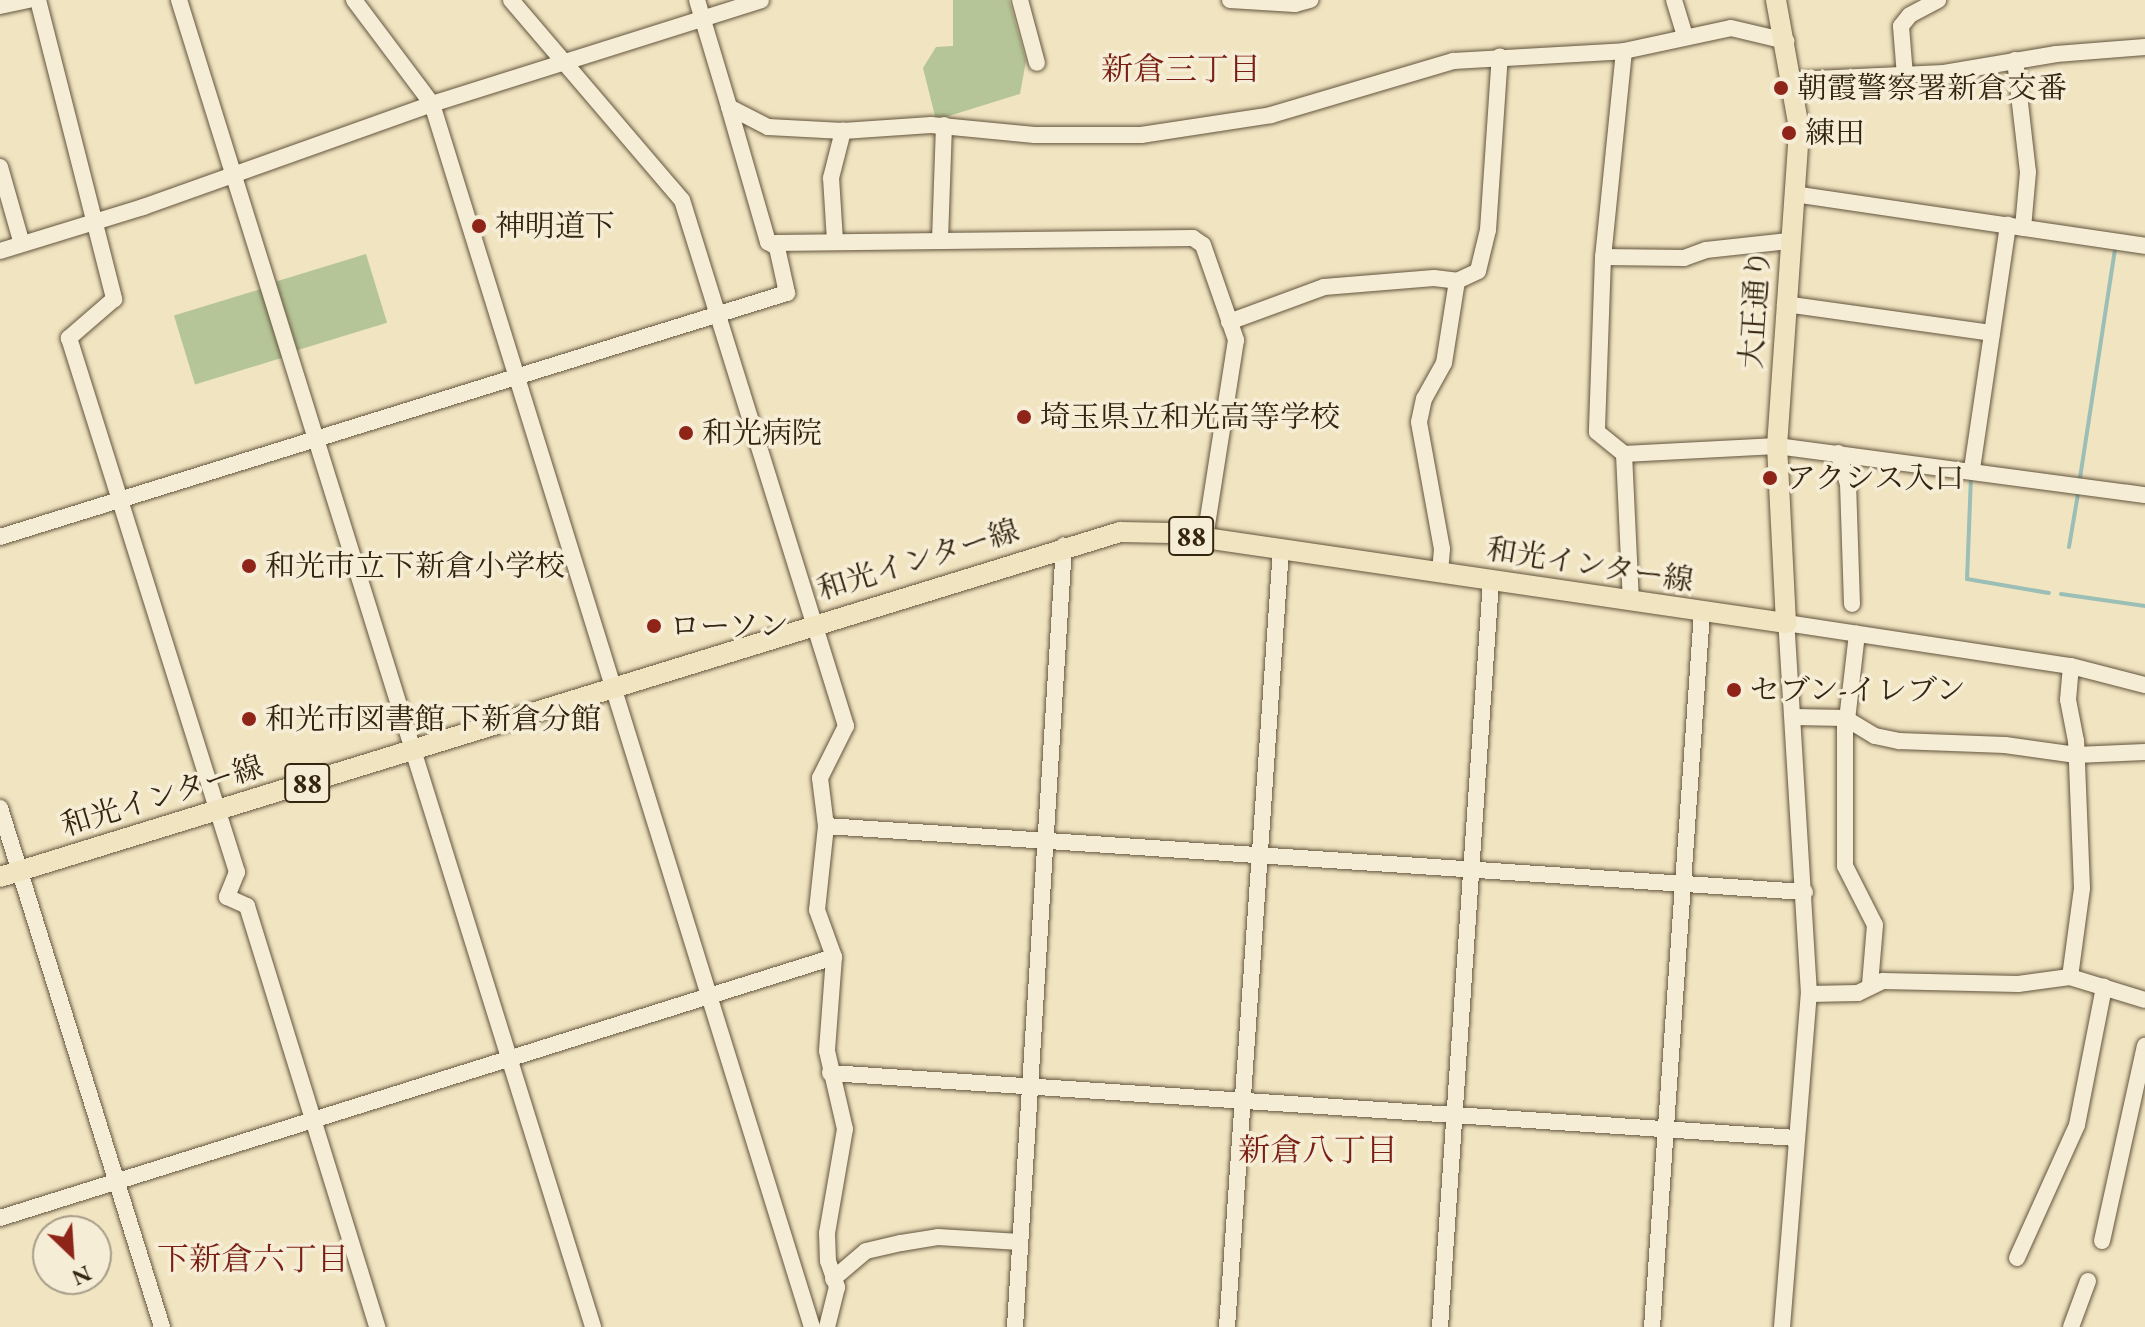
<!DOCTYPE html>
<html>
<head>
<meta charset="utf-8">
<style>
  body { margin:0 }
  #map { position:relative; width:2145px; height:1327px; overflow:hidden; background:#f1e4c1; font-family:"EB Garamond","Noto Serif JP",serif }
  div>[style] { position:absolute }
  .green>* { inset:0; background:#b5c597; transform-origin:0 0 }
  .stream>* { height:4px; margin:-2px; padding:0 2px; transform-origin:2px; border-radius:2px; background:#9bbeb6 }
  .roads { filter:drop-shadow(0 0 2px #63553d) drop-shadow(0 0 2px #63553d) }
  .minor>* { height:16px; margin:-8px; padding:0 8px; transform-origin:8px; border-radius:8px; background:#f6edd7 }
  .major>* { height:20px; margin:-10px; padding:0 10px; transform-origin:10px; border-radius:10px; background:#f1e4c1 }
  .dots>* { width:22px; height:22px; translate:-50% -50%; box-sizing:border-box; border:4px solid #f6edd7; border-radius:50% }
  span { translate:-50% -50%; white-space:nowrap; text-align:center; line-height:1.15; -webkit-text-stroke:7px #f6edd7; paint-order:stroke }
  .shield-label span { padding:2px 6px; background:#f6edd7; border:2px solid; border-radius:6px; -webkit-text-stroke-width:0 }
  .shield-label { font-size:28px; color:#342511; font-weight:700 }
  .poi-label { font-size:30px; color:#342511 }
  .left { translate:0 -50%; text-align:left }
  .street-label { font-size:30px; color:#342511 }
  .neighbourhood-label { font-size:32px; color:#7a1f14 }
  .north { position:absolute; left:32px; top:1215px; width:80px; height:80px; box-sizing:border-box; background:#f6edd7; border:2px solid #a89d88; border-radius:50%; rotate:155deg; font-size:22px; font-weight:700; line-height:32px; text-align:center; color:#342511 }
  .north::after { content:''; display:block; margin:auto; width:28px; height:36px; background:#8f2418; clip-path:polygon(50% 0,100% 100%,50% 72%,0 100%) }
</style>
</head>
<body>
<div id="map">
  <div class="green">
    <div style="clip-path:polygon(953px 0,1009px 0,1026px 61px,1020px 94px,936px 120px,923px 68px,936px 47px,953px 46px)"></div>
    <div style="left:366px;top:254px;width:72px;height:94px;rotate:73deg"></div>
    <div style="left:261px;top:289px;width:72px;height:91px;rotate:73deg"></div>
  </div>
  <div class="stream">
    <div style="left:1971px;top:476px;width:103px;rotate:92.2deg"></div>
    <div style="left:1967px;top:579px;width:83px;rotate:9.7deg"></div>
    <div style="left:2080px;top:478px;width:232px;rotate:-81.3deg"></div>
    <div style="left:2069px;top:547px;width:54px;rotate:-80.4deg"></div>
    <div style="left:2061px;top:594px;width:85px;rotate:8.1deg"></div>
  </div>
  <div class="roads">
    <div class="minor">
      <div style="left:38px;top:0;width:309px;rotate:75.7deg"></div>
      <div style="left:114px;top:299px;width:60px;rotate:139.1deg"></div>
      <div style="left:69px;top:338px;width:560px;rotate:72.54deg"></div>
      <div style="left:237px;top:872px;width:27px;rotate:112deg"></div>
      <div style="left:227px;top:897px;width:22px;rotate:24deg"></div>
      <div style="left:247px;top:906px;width:441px;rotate:72.8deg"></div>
      <div style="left:179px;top:0;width:1390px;rotate:72.67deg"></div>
      <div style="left:354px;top:0;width:130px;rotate:53.1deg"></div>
      <div style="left:432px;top:104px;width:1281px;rotate:72.74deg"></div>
      <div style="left:511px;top:0;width:263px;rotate:49.5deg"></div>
      <div style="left:682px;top:200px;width:551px;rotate:72.68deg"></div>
      <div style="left:846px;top:726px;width:58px;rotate:116.6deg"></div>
      <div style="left:820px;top:778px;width:48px;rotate:82.9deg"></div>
      <div style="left:826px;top:826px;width:84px;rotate:96.1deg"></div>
      <div style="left:817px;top:910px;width:50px;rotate:70.1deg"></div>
      <div style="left:834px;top:957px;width:94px;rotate:94.3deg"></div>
      <div style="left:827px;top:1051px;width:80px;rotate:77deg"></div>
      <div style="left:845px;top:1129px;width:106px;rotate:99.8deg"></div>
      <div style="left:827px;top:1233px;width:28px;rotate:88deg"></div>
      <div style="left:828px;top:1261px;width:28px;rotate:71deg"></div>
      <div style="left:837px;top:1287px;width:41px;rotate:104deg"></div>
      <div style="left:697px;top:0;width:112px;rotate:73.3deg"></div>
      <div style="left:729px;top:107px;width:44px;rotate:27.1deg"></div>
      <div style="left:768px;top:127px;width:75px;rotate:3.1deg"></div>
      <div style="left:843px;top:131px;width:88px;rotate:-3.9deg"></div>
      <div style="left:931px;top:125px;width:104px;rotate:5.5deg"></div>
      <div style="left:1035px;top:135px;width:106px"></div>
      <div style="left:1141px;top:135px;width:132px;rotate:-8.7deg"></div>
      <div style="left:1271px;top:115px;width:190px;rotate:-16.5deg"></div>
      <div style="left:1453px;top:61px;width:171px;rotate:-3.3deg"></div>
      <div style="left:1624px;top:51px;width:109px;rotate:-12.1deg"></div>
      <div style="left:1731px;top:28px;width:57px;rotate:13.3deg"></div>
      <div style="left:1020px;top:0;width:65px;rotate:74.9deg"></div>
      <div style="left:1230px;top:0;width:65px;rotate:3.5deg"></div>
      <div style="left:1295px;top:4px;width:16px;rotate:-15deg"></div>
      <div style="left:1674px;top:0;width:38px;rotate:73deg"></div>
      <div style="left:0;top:6px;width:29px;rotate:-12deg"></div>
      <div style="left:1624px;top:51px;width:207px;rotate:95.8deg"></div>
      <div style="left:1603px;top:257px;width:175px;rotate:92deg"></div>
      <div style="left:1597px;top:432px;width:35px;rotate:39deg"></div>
      <div style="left:1624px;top:454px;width:147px;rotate:87.3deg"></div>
      <div style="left:2015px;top:60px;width:113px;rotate:83.4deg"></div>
      <div style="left:2028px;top:172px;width:56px;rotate:95.1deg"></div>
      <div style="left:1905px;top:76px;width:50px;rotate:-94.6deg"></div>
      <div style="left:1901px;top:26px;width:14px;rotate:-51deg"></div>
      <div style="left:1910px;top:15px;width:32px;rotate:-28deg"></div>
      <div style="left:1794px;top:80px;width:150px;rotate:-2.7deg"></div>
      <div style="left:1944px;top:73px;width:114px;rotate:-9.6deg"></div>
      <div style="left:2056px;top:54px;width:89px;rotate:-4.5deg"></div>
      <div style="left:729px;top:107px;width:141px;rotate:73.9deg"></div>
      <div style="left:768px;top:242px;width:6px;rotate:31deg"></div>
      <div style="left:0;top:167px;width:80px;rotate:74.1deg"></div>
      <div style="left:1794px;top:194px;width:355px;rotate:8.4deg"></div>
      <div style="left:940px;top:240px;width:115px;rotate:-88deg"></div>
      <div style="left:835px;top:241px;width:63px;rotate:-93.6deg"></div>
      <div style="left:831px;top:178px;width:49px;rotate:-75.7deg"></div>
      <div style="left:0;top:251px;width:150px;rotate:-17.1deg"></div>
      <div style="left:143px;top:207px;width:307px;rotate:-19.6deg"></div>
      <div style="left:432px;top:104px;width:345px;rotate:-17.5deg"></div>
      <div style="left:1603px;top:257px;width:81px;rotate:0.7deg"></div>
      <div style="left:1684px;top:258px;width:23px;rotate:-20deg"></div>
      <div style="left:1706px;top:250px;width:83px;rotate:-6.2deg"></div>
      <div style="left:1785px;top:304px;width:209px;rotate:8deg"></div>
      <div style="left:1229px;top:322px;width:101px;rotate:-20.2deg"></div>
      <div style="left:1324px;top:287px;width:110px;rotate:-4.7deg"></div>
      <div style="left:1434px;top:278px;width:23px;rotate:7deg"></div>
      <div style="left:1457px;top:281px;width:23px;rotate:-25deg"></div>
      <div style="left:1478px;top:271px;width:42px;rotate:-76.3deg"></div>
      <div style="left:1488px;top:230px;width:174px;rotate:-86.1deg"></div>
      <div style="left:1838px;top:453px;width:32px;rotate:72deg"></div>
      <div style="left:1848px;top:483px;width:121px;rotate:88.1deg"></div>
      <div style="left:1624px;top:454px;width:153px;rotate:-3deg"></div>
      <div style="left:1777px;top:446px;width:371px;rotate:7.6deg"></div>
      <div style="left:1972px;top:469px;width:247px;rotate:-81.6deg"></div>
      <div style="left:0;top:537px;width:824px;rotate:-17.23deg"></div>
      <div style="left:787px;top:293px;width:51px;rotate:-102.4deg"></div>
      <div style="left:776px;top:243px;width:417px;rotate:-0.7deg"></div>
      <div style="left:1193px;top:238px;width:12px;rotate:35deg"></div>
      <div style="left:1203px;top:245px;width:101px;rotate:70.8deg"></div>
      <div style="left:1236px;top:340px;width:200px;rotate:98.9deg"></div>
      <div style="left:1440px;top:572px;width:23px;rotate:-85deg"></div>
      <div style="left:1442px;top:549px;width:129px;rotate:-100.3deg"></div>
      <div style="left:1419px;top:422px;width:24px;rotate:-78deg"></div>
      <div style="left:1424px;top:399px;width:41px;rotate:-60.9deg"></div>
      <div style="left:1444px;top:363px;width:83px;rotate:-81deg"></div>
      <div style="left:1794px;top:717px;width:51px;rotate:1.1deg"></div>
      <div style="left:1845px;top:718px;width:35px;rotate:31deg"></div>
      <div style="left:1875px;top:736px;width:25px;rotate:12deg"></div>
      <div style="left:1899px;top:741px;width:106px;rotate:2.2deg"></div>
      <div style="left:2005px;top:745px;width:72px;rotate:8deg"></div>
      <div style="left:2076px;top:755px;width:69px;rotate:-2.5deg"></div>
      <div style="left:1845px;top:718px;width:148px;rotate:90deg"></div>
      <div style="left:1845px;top:866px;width:66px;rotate:63deg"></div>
      <div style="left:1875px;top:925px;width:59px;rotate:94.8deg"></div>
      <div style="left:1847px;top:720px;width:87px;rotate:-83.4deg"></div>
      <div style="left:0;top:808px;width:544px;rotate:72.66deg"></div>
      <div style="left:826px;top:826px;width:981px;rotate:3.86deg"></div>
      <div style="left:2070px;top:977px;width:90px;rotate:-82.3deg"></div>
      <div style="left:2082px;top:888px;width:147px;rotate:-92.3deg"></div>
      <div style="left:2076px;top:741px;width:42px;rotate:-101deg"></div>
      <div style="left:2068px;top:700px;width:34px;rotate:-85deg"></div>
      <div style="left:1809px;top:994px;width:49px;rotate:-1.2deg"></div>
      <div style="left:1858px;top:993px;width:28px;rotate:-26deg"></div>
      <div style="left:1883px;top:981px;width:135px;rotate:1.3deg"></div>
      <div style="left:2018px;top:984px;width:52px;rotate:-7.7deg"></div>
      <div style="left:2070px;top:977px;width:78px;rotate:17deg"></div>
      <div style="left:830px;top:1073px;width:969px;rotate:3.85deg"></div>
      <div style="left:0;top:1218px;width:874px;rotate:-17.38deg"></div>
      <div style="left:2102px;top:1241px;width:200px;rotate:-77.6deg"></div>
      <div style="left:2017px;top:1258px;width:146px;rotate:-65.7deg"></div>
      <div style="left:2077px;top:1125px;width:141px;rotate:-78.9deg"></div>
      <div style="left:833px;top:1279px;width:43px;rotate:-40.3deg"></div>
      <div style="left:866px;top:1251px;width:36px;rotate:-13deg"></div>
      <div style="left:901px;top:1243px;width:37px;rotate:-9deg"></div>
      <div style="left:938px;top:1237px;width:82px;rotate:3.5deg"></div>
      <div style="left:1015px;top:1327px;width:783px;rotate:-86.41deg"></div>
      <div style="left:1227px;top:1327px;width:780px;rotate:-86.03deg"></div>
      <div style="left:1440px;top:1327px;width:749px;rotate:-86.09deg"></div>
      <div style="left:1652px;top:1327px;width:717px;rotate:-86deg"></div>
      <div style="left:1782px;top:1327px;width:334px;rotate:-85.4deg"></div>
      <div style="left:1809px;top:994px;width:372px;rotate:-93.5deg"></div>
      <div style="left:1786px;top:623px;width:288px;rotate:8.6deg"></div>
      <div style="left:2071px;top:666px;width:76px;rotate:14.4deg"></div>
      <div style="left:2071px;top:1327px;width:49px;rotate:-69.7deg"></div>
    </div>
    <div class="major">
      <div style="left:0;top:877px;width:1172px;rotate:-17.12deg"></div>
      <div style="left:1120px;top:532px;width:51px;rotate:1.1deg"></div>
      <div style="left:1171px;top:533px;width:622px;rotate:8.33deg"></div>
      <div style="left:1786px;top:623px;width:177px;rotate:-92.9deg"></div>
      <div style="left:1777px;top:446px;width:319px;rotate:-86deg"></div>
      <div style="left:1799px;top:128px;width:130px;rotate:-100.2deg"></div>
    </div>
  </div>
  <div class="dots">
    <div style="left:1781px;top:88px;background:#8f2418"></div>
    <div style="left:1789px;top:133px;background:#8f2418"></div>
    <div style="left:479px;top:226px;background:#8f2418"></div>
    <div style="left:1024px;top:417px;background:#8f2418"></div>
    <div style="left:686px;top:433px;background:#8f2418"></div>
    <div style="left:1770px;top:478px;background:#8f2418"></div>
    <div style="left:249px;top:566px;background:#8f2418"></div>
    <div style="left:654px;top:626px;background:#8f2418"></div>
    <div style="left:1734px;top:690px;background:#8f2418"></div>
    <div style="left:249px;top:719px;background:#8f2418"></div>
  </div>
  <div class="shield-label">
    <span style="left:1191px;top:536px">88</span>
    <span style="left:307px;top:783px">88</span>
  </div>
  <div class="poi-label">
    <span class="left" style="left:1797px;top:88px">朝霞警察署新倉交番</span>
    <span class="left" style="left:1805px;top:133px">練田</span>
    <span class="left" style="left:495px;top:226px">神明道下</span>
    <span class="left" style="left:1040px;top:417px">埼玉県立和光高等学校</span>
    <span class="left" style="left:702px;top:433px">和光病院</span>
    <span class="left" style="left:1786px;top:478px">アクシス入口</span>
    <span class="left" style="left:265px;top:566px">和光市立下新倉小学校</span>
    <span class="left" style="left:670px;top:626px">ローソン</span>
    <span class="left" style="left:1750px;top:690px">セブン-イレブン</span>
    <span class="left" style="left:265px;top:719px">和光市図書館 下新倉分館</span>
  </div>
  <div class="street-label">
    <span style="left:1755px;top:309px;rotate:-86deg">大正通り</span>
    <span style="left:918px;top:560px;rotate:-17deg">和光インター線</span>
    <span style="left:1590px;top:565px;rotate:9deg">和光インター線</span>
    <span style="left:162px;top:796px;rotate:-17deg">和光インター線</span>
  </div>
  <div class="neighbourhood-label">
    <span style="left:1181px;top:69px">新倉三丁目</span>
    <span style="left:1318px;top:1150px">新倉八丁目</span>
    <span style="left:253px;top:1259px">下新倉六丁目</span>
  </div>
  <div class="north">N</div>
</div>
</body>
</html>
